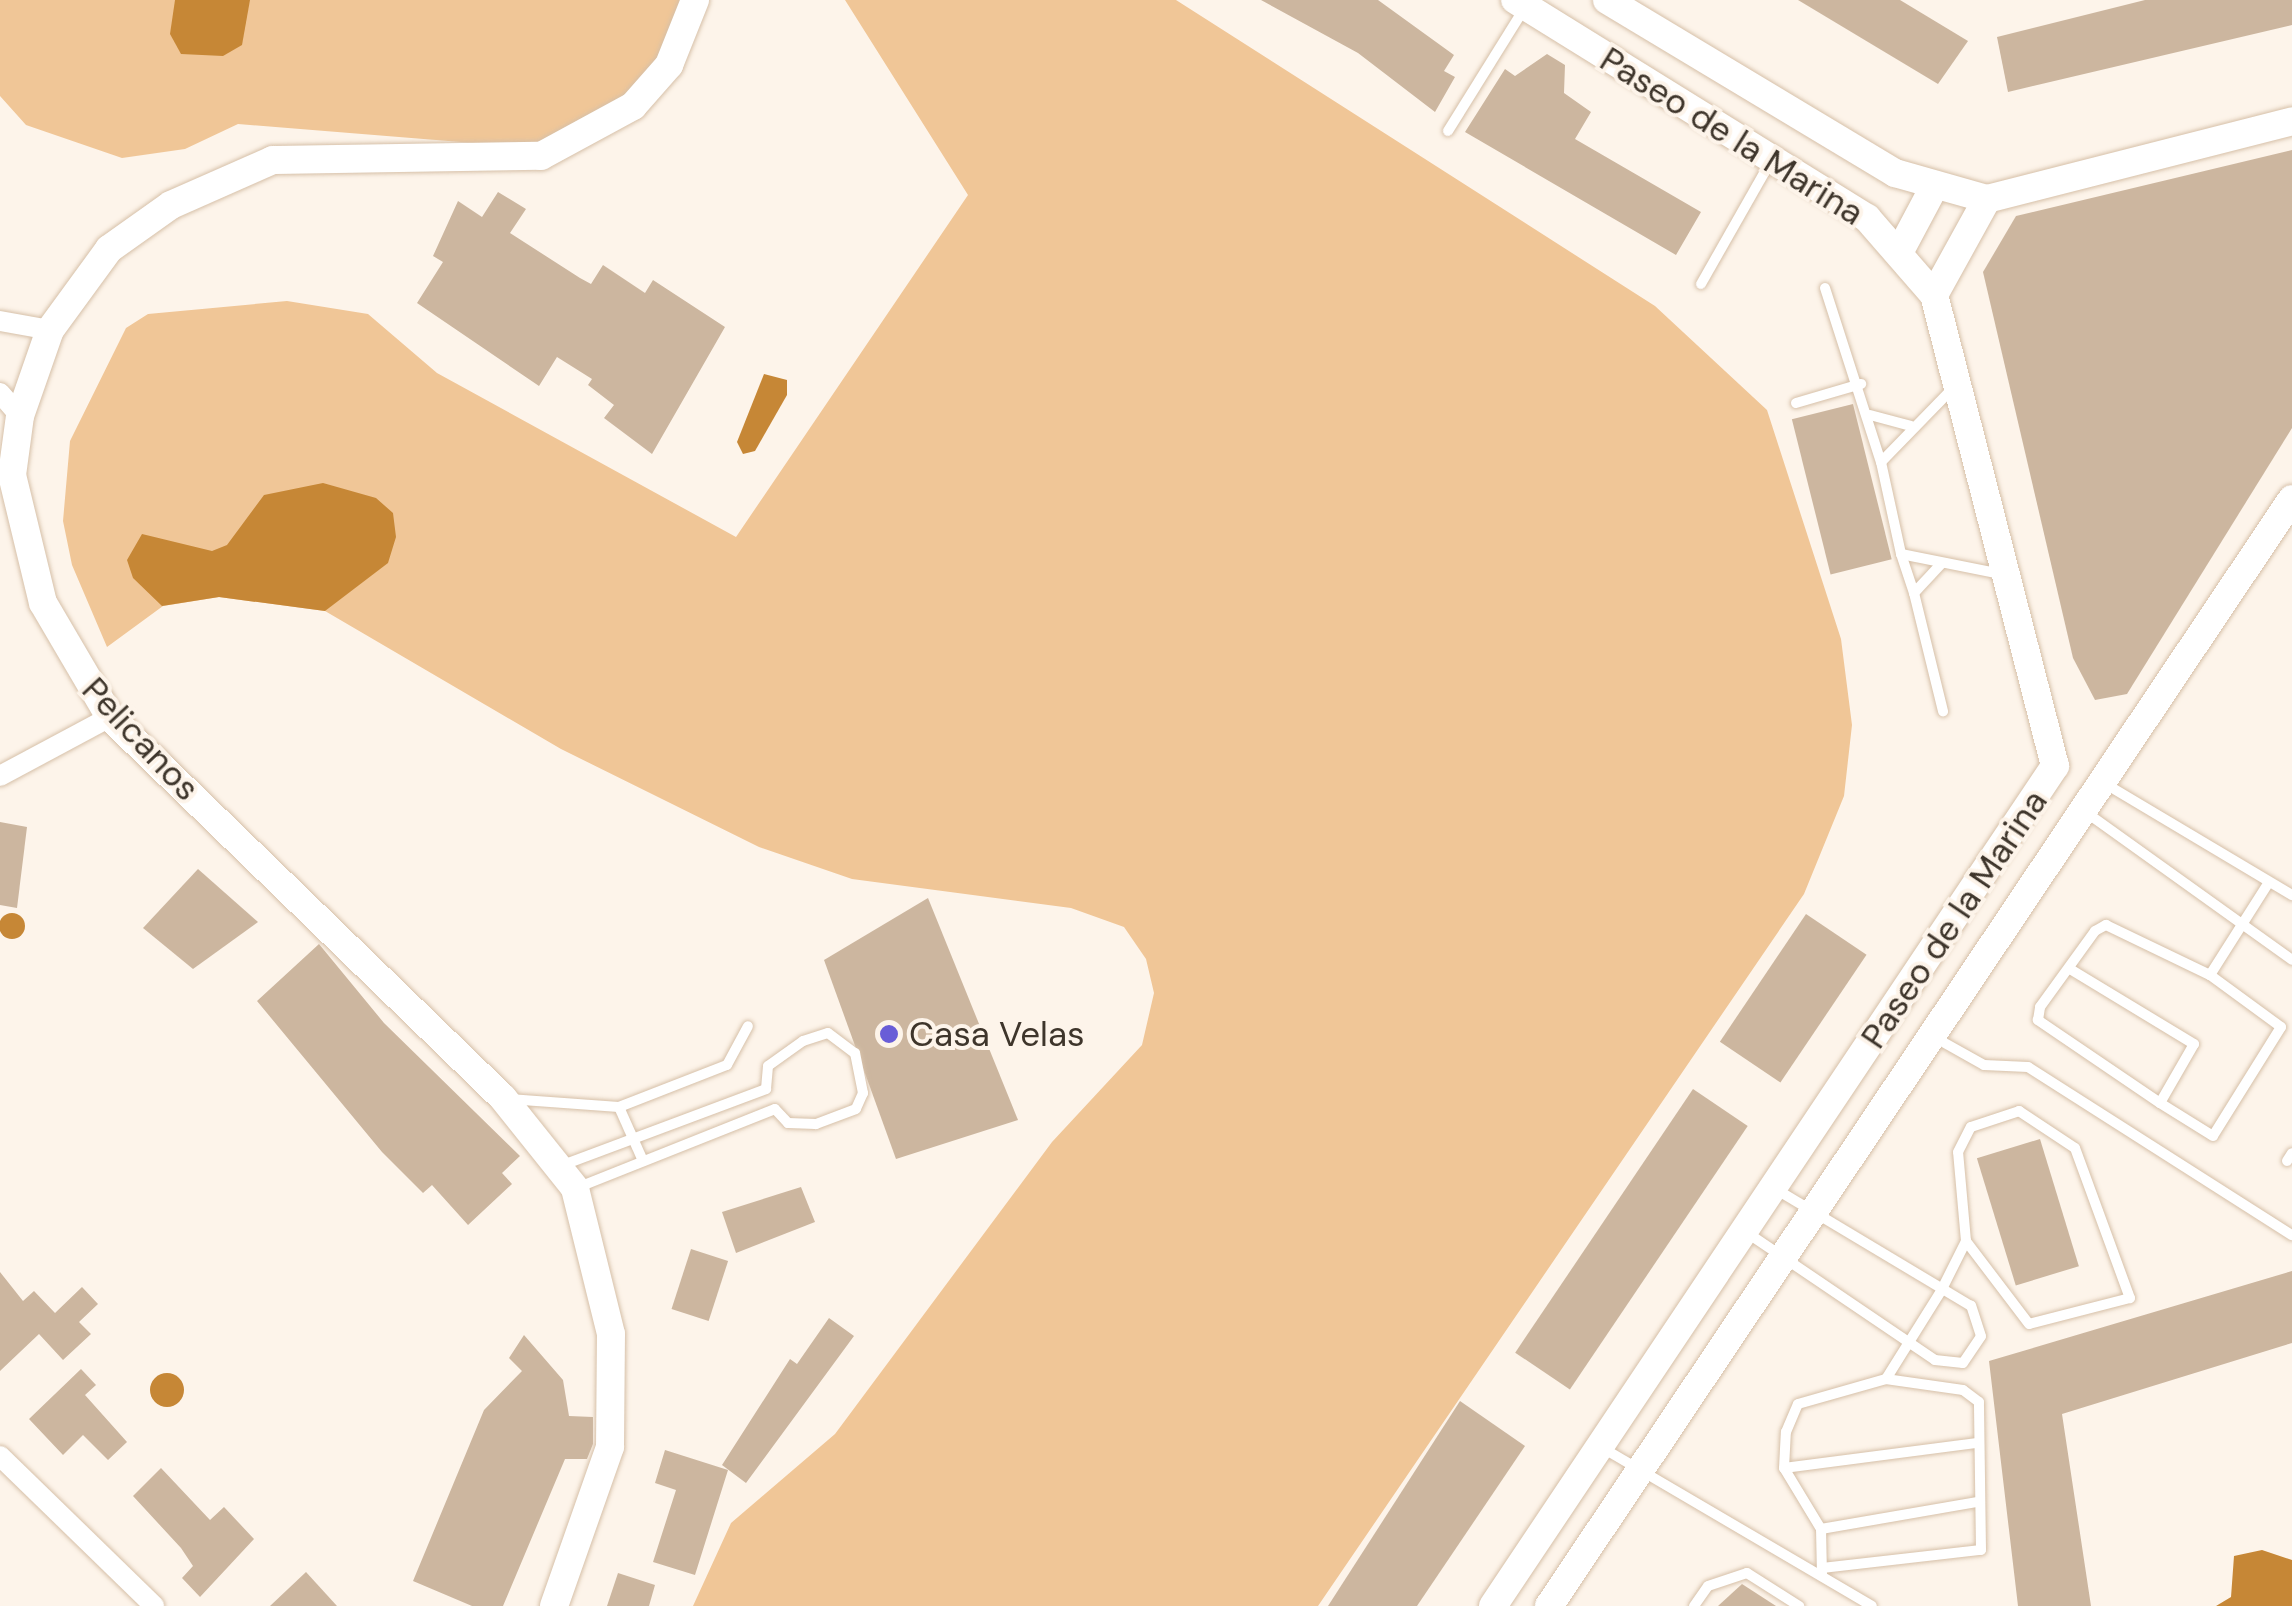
<!DOCTYPE html>
<html>
<head>
<meta charset="utf-8">
<style>
  body { margin:0 }
  #map { position:relative; width:2292px; height:1606px; overflow:hidden; background:#fdf4ea; font-family:"DM Sans",sans-serif }
  div>[style] { position:absolute }
  .green>* { inset:0; background:#f0c697 }
  .water>* { inset:0; background:#c68736 }
  .round { border-radius:50% }
  .building>* { inset:0; background:#ccb69f; transform-origin:0 0 }
  .roads { filter:drop-shadow(0 0 2px #d6c0a8) drop-shadow(0 0 2px #d6c0a8) }
  .lane>* { height:10px; margin:-5px; padding:0 5px; transform-origin:5px; border-radius:5px; background:#fff }
  .street>* { height:20px; margin:-10px; padding:0 10px; transform-origin:10px; border-radius:10px; background:#fff }
  .secondary>* { height:28px; margin:-14px; padding:0 14px; transform-origin:14px; border-radius:14px; background:#fff }
  .dots>* { width:28px; height:28px; translate:-50% -50%; box-sizing:border-box; border:5px solid #fdf4ea; border-radius:50% }
  span { translate:-50% -50%; white-space:nowrap; text-align:center; line-height:1.15; -webkit-text-stroke:8px #fdf4ea; paint-order:stroke }
  .street-label { font-size:35px; color:#3e352b }
  .poi-label { font-size:35px; color:#3e352b }
  .left { translate:0 -50%; text-align:left }
</style>
</head>
<body>
<div id="map">
  <div class="green">
    <div style="clip-path:polygon(0 0,687px 0,658px 63px,606px 120px,547px 149px,238px 124px,185px 149px,122px 158px,26px 125px,0 96px)"></div>
    <div style="clip-path:polygon(845px 0,1176px 0,1655px 306px,1767px 410px,1841px 639px,1852px 725px,1844px 796px,1804px 894px,1318px 1606px,693px 1606px,731px 1523px,835px 1434px,1052px 1142px,1142px 1045px,1154px 993px,1146px 959px,1124px 927px,1071px 908px,852px 879px,759px 847px,561px 749px,325px 611px,219px 597px,163px 606px,107px 647px,72px 565px,63px 521px,70px 441px,126px 328px,148px 314px,287px 301px,368px 314px,437px 373px,736px 537px,968px 195px)"></div>
  </div>
  <div class="water">
    <div style="clip-path:polygon(175px 0,250px 0,242px 45px,223px 56px,181px 54px,170px 34px)"></div>
    <div style="clip-path:polygon(764px 374px,787px 380px,787px 395px,755px 451px,743px 454px,737px 442px)"></div>
    <div style="clip-path:polygon(323px 483px,376px 498px,393px 513px,396px 537px,388px 563px,325px 611px,219px 597px,162px 606px,133px 578px,127px 560px,142px 534px,212px 551px,227px 545px,264px 495px)"></div>
    <div class="round" style="left:-1px;top:913px;width:26px;height:26px"></div>
    <div class="round" style="left:150px;top:1373px;width:34px;height:34px"></div>
    <div style="clip-path:polygon(2262px 1550px,2292px 1560px,2292px 1606px,2216px 1606px,2231px 1597px,2234px 1556px)"></div>
  </div>
  <div class="building">
    <div style="clip-path:polygon(1261px 0,1378px 0,1454px 55px,1444px 71px,1455px 77px,1435px 112px,1358px 53px)"></div>
    <div style="clip-path:polygon(1798px 0,1900px 0,1968px 41px,1938px 84px)"></div>
    <div style="clip-path:polygon(2145px 0,2292px 0,2292px 25px,2008px 92px,1997px 37px)"></div>
    <div style="clip-path:polygon(1547px 54px,1565px 65px,1564px 93px,1591px 112px,1575px 139px,1701px 212px,1676px 255px,1465px 132px,1505px 69px,1515px 76px)"></div>
    <div style="clip-path:polygon(2292px 150px,2292px 428px,2127px 694px,2095px 700px,2073px 658px,1983px 272px,2016px 216px)"></div>
    <div style="clip-path:polygon(498px 192px,526px 209px,510px 233px,580px 278px,591px 284px,603px 265px,645px 293px,653px 280px,725px 327px,652px 454px,604px 418px,614px 405px,588px 385px,592px 379px,557px 357px,539px 386px,417px 303px,443px 262px,433px 256px,458px 201px,482px 217px)"></div>
    <div style="left:1853px;top:404px;width:160px;height:63px;rotate:76deg"></div>
    <div style="clip-path:polygon(0 822px,27px 827px,17px 908px,0 905px)"></div>
    <div style="clip-path:polygon(198px 869px,258px 922px,193px 969px,143px 928px)"></div>
    <div style="clip-path:polygon(928px 898px,1018px 1120px,896px 1159px,824px 960px)"></div>
    <div style="left:1806px;top:914px;width:73px;height:154px;rotate:34deg"></div>
    <div style="clip-path:polygon(319px 944px,384px 1023px,520px 1156px,502px 1173px,512px 1184px,468px 1225px,432px 1185px,423px 1193px,382px 1152px,257px 1001px)"></div>
    <div style="left:1693px;top:1089px;width:66px;height:318px;rotate:34deg"></div>
    <div style="left:2040px;top:1139px;width:133px;height:66px;rotate:73deg"></div>
    <div style="clip-path:polygon(801px 1187px,815px 1222px,736px 1253px,722px 1212px)"></div>
    <div style="left:691px;top:1249px;width:39px;height:63px;rotate:18deg"></div>
    <div style="clip-path:polygon(2292px 1271px,2292px 1343px,2062px 1414px,2091px 1606px,2018px 1606px,1989px 1361px)"></div>
    <div style="clip-path:polygon(0 1272px,23px 1301px,34px 1291px,55px 1313px,82px 1287px,98px 1304px,79px 1322px,91px 1334px,63px 1360px,39px 1334px,0 1371px)"></div>
    <div style="clip-path:polygon(829px 1318px,854px 1336px,746px 1483px,722px 1465px,790px 1359px,797px 1364px)"></div>
    <div style="clip-path:polygon(524px 1335px,563px 1380px,569px 1416px,593px 1417px,593px 1444px,587px 1459px,565px 1459px,503px 1606px,472px 1606px,413px 1581px,484px 1410px,522px 1371px,509px 1358px)"></div>
    <div style="clip-path:polygon(81px 1369px,96px 1385px,85px 1395px,127px 1442px,108px 1460px,83px 1435px,63px 1455px,29px 1419px)"></div>
    <div style="clip-path:polygon(1460px 1401px,1525px 1446px,1417px 1606px,1328px 1606px)"></div>
    <div style="clip-path:polygon(665px 1450px,728px 1470px,695px 1575px,653px 1562px,676px 1490px,655px 1483px)"></div>
    <div style="clip-path:polygon(161px 1468px,210px 1520px,224px 1507px,254px 1539px,200px 1597px,182px 1578px,193px 1566px,181px 1548px,133px 1496px)"></div>
    <div style="clip-path:polygon(306px 1572px,337px 1606px,270px 1606px)"></div>
    <div style="clip-path:polygon(618px 1573px,655px 1585px,649px 1606px,607px 1606px)"></div>
    <div style="clip-path:polygon(1742px 1584px,1776px 1606px,1718px 1606px)"></div>
  </div>
  <div class="roads">
    <div class="lane">
      <div style="left:1448px;top:131px;width:144px;rotate:-58.1deg"></div>
      <div style="left:1701px;top:284px;width:144px;rotate:-60.4deg"></div>
      <div style="left:1825px;top:288px;width:183px;rotate:72.2deg"></div>
      <div style="left:1955px;top:386px;width:106px;rotate:134.2deg"></div>
      <div style="left:1881px;top:462px;width:94px;rotate:77.7deg"></div>
      <div style="left:1901px;top:554px;width:102px;rotate:11.3deg"></div>
      <div style="left:1796px;top:403px;width:68px;rotate:-16.3deg"></div>
      <div style="left:1870px;top:415px;width:42px;rotate:15deg"></div>
      <div style="left:1901px;top:554px;width:41px;rotate:71.6deg"></div>
      <div style="left:1914px;top:593px;width:40px;rotate:-47deg"></div>
      <div style="left:1914px;top:593px;width:122px;rotate:76.2deg"></div>
      <div style="left:2104px;top:783px;width:219px;rotate:30.8deg"></div>
      <div style="left:2087px;top:813px;width:252px;rotate:35.6deg"></div>
      <div style="left:2070px;top:969px;width:145px;rotate:31.2deg"></div>
      <div style="left:2194px;top:1044px;width:68px;rotate:120deg"></div>
      <div style="left:2160px;top:1103px;width:148px;rotate:-145.8deg"></div>
      <div style="left:2038px;top:1020px;width:13px;rotate:-81deg"></div>
      <div style="left:2040px;top:1007px;width:94px;rotate:-54.1deg"></div>
      <div style="left:2095px;top:931px;width:13px;rotate:-29deg"></div>
      <div style="left:2106px;top:925px;width:115px;rotate:25.7deg"></div>
      <div style="left:2210px;top:975px;width:88px;rotate:36.2deg"></div>
      <div style="left:2281px;top:1027px;width:128px;rotate:122deg"></div>
      <div style="left:2213px;top:1136px;width:62px;rotate:-148.1deg"></div>
      <div style="left:2210px;top:975px;width:110px;rotate:-57.6deg"></div>
      <div style="left:1934px;top:1037px;width:57px;rotate:29.2deg"></div>
      <div style="left:1984px;top:1065px;width:44px;rotate:2.6deg"></div>
      <div style="left:2028px;top:1067px;width:313px;rotate:32.5deg"></div>
      <div style="left:509px;top:1099px;width:110px;rotate:4.2deg"></div>
      <div style="left:619px;top:1107px;width:116px;rotate:-21.3deg"></div>
      <div style="left:727px;top:1065px;width:44px;rotate:-61.7deg"></div>
      <div style="left:619px;top:1107px;width:59px;rotate:66deg"></div>
      <div style="left:2287px;top:1161px;width:9px;rotate:-58deg"></div>
      <div style="left:563px;top:1165px;width:217px;rotate:-20.5deg"></div>
      <div style="left:766px;top:1089px;width:23px;rotate:-85deg"></div>
      <div style="left:768px;top:1066px;width:43px;rotate:-35.5deg"></div>
      <div style="left:803px;top:1041px;width:26px;rotate:-18deg"></div>
      <div style="left:828px;top:1033px;width:34px;rotate:37deg"></div>
      <div style="left:855px;top:1053px;width:41px;rotate:78.7deg"></div>
      <div style="left:863px;top:1093px;width:17px;rotate:114deg"></div>
      <div style="left:856px;top:1109px;width:43px;rotate:159.4deg"></div>
      <div style="left:816px;top:1124px;width:28px;rotate:-178deg"></div>
      <div style="left:788px;top:1123px;width:19px;rotate:-133deg"></div>
      <div style="left:775px;top:1109px;width:214px;rotate:158.3deg"></div>
      <div style="left:1746px;top:1232px;width:228px;rotate:34.1deg"></div>
      <div style="left:1935px;top:1360px;width:28px;rotate:6deg"></div>
      <div style="left:1963px;top:1363px;width:32px;rotate:-56deg"></div>
      <div style="left:1981px;top:1336px;width:32px;rotate:-108deg"></div>
      <div style="left:1971px;top:1306px;width:230px;rotate:-149.1deg"></div>
      <div style="left:1601px;top:1447px;width:314px;rotate:30.4deg"></div>
      <div style="left:1784px;top:1468px;width:195px;rotate:-7.4deg"></div>
      <div style="left:1821px;top:1529px;width:159px;rotate:-9.8deg"></div>
      <div style="left:1822px;top:1568px;width:160px;rotate:-6.5deg"></div>
      <div style="left:1981px;top:1550px;width:148px;rotate:-90.8deg"></div>
      <div style="left:1979px;top:1402px;width:20px;rotate:-143deg"></div>
      <div style="left:1963px;top:1390px;width:78px;rotate:-171.9deg"></div>
      <div style="left:1822px;top:1576px;width:47px;rotate:-91.2deg"></div>
      <div style="left:1821px;top:1529px;width:71px;rotate:-121.2deg"></div>
      <div style="left:1784px;top:1468px;width:36px;rotate:-87deg"></div>
      <div style="left:1786px;top:1432px;width:30px;rotate:-67deg"></div>
      <div style="left:1798px;top:1404px;width:91px;rotate:-15.9deg"></div>
      <div style="left:1886px;top:1379px;width:104px;rotate:-58deg"></div>
      <div style="left:1941px;top:1291px;width:56px;rotate:-63.4deg"></div>
      <div style="left:1966px;top:1241px;width:89px;rotate:-95.1deg"></div>
      <div style="left:1958px;top:1152px;width:28px;rotate:-63deg"></div>
      <div style="left:1971px;top:1127px;width:51px;rotate:-18.4deg"></div>
      <div style="left:2019px;top:1111px;width:67px;rotate:33.5deg"></div>
      <div style="left:2075px;top:1148px;width:160px;rotate:69.9deg"></div>
      <div style="left:2130px;top:1298px;width:104px;rotate:165.6deg"></div>
      <div style="left:2029px;top:1324px;width:104px;rotate:-127.2deg"></div>
      <div style="left:1694px;top:1606px;width:24px;rotate:-55deg"></div>
      <div style="left:1708px;top:1586px;width:41px;rotate:-18.4deg"></div>
      <div style="left:1747px;top:1573px;width:62px;rotate:32.4deg"></div>
    </div>
    <div class="street">
      <div style="left:0;top:321px;width:51px;rotate:10.2deg"></div>
      <div style="left:0;top:393px;width:30px;rotate:49deg"></div>
      <div style="left:0;top:776px;width:125px;rotate:-28.2deg"></div>
      <div style="left:0;top:1456px;width:215px;rotate:44.2deg"></div>
    </div>
    <div class="secondary">
      <div style="left:1607px;top:0;width:336px;rotate:31deg"></div>
      <div style="left:1895px;top:173px;width:96px;rotate:15.8deg"></div>
      <div style="left:1987px;top:199px;width:315px;rotate:-14.3deg"></div>
      <div style="left:1900px;top:251px;width:72px;rotate:-62deg"></div>
      <div style="left:1934px;top:295px;width:110px;rotate:-61.1deg"></div>
      <div style="left:554px;top:1606px;width:169px;rotate:-70.6deg"></div>
      <div style="left:610px;top:1447px;width:113px;rotate:-89.5deg"></div>
      <div style="left:611px;top:1334px;width:150px;rotate:-103.9deg"></div>
      <div style="left:575px;top:1188px;width:115px;rotate:-128.7deg"></div>
      <div style="left:503px;top:1098px;width:547px;rotate:-135.89deg"></div>
      <div style="left:110px;top:717px;width:132px;rotate:-120.4deg"></div>
      <div style="left:43px;top:603px;width:132px;rotate:-103.6deg"></div>
      <div style="left:12px;top:475px;width:60px;rotate:-82.3deg"></div>
      <div style="left:20px;top:416px;width:91px;rotate:-70.8deg"></div>
      <div style="left:50px;top:330px;width:100px;rotate:-53.9deg"></div>
      <div style="left:109px;top:249px;width:76px;rotate:-35.4deg"></div>
      <div style="left:171px;top:205px;width:111px;rotate:-23.8deg"></div>
      <div style="left:273px;top:160px;width:268px;rotate:-0.9deg"></div>
      <div style="left:541px;top:156px;width:105px;rotate:-28.5deg"></div>
      <div style="left:633px;top:106px;width:55px;rotate:-48.7deg"></div>
      <div style="left:669px;top:65px;width:70px;rotate:-68.2deg"></div>
      <div style="left:1493px;top:1606px;width:1011px;rotate:-56.22deg"></div>
      <div style="left:2055px;top:766px;width:486px;rotate:-104.4deg"></div>
      <div style="left:1934px;top:295px;width:102px;rotate:-131deg"></div>
      <div style="left:1867px;top:218px;width:414px;rotate:-148.2deg"></div>
      <div style="left:1549px;top:1606px;width:1333px;rotate:-56.13deg"></div>
    </div>
  </div>
  <div class="dots">
    <div style="left:889px;top:1034px;background:#695dd7"></div>
  </div>
  <div class="street-label">
    <span style="left:1732px;top:136px;rotate:32deg">Paseo de la Marina</span>
    <span style="left:141px;top:739px;rotate:47deg">Pelicanos</span>
    <span style="left:1954px;top:919px;rotate:-56deg">Paseo de la Marina</span>
  </div>
  <div class="poi-label">
    <span class="left" style="left:909px;top:1034px">Casa Velas</span>
  </div>
</div>
</body>
</html>
